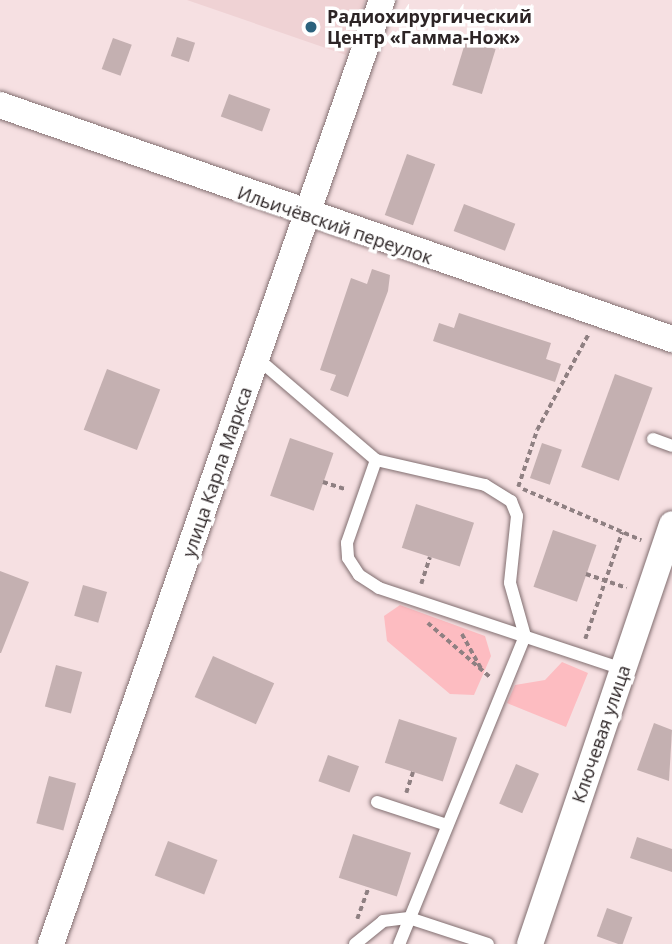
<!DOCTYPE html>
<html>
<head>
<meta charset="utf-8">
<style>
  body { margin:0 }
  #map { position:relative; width:672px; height:944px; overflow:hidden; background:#f6e0e2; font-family:"Open Sans",sans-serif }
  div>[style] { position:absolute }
  .built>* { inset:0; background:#efd2d4 }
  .green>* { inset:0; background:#fdbcc1 }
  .building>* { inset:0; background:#c4b0b1; transform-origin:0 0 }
  .path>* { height:3.5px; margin-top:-1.75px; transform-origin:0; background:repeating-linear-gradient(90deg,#8f8082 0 5px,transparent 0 8.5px) }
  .roads { filter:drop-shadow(0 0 2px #816e70) drop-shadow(0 0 2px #816e70) }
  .service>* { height:12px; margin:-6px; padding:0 6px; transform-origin:6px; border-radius:6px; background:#fff }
  .minor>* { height:26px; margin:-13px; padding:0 13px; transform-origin:13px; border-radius:13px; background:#fff }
  .dots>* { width:19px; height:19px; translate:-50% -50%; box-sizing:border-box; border:4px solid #fff; border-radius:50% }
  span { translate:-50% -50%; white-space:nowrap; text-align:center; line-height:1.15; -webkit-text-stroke:7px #fff; paint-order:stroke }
  .poi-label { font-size:18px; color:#2c2425; font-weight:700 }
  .left { translate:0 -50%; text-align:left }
  .street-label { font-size:18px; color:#2c2425 }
</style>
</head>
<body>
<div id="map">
  <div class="built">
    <div style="clip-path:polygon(187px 0,365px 0,346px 55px)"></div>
  </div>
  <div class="green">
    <div style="clip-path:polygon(400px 605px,485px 636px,491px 656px,474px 695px,450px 694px,387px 641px,384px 616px)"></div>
    <div style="clip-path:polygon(562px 662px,588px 673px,566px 727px,507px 703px,515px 685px,545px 680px)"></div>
  </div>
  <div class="building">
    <div style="left:177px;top:37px;width:19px;height:20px;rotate:18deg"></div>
    <div style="left:113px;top:38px;width:20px;height:33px;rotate:20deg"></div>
    <div style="left:466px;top:40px;width:31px;height:47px;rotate:17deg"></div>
    <div style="left:229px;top:94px;width:44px;height:24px;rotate:20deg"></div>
    <div style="left:407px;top:154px;width:30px;height:65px;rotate:20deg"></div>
    <div style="left:464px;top:204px;width:55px;height:29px;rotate:21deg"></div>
    <div style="clip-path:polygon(372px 269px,390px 275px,388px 291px,348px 397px,330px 390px,336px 375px,320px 370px,351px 278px,367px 284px)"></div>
    <div style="clip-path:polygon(459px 313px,551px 343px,546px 359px,561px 364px,555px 382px,433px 341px,439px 323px,454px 328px)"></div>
    <div style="left:107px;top:369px;width:57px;height:65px;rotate:21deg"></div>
    <div style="left:615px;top:374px;width:40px;height:99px;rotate:20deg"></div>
    <div style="left:290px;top:438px;width:46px;height:61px;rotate:19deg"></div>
    <div style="left:542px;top:443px;width:21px;height:37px;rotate:19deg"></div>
    <div style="left:416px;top:504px;width:61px;height:46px;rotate:18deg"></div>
    <div style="left:553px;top:530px;width:46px;height:60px;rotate:19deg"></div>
    <div style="clip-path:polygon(0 571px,29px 582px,1px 653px,0 653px)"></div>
    <div style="left:83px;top:585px;width:25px;height:32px;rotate:16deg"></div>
    <div style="left:213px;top:656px;width:67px;height:45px;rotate:24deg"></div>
    <div style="left:56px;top:665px;width:27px;height:43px;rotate:15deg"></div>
    <div style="left:399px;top:719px;width:61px;height:46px;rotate:18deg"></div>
    <div style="clip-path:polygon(654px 723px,672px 730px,669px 781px,637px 770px)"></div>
    <div style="left:328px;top:755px;width:33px;height:28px;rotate:20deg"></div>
    <div style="left:516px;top:764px;width:25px;height:43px;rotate:23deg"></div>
    <div style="left:49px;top:776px;width:28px;height:49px;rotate:15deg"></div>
    <div style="left:353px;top:834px;width:61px;height:46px;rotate:18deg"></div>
    <div style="clip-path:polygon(637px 837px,672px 849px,672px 872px,630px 858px)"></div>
    <div style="left:168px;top:841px;width:53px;height:37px;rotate:21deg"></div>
    <div style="left:607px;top:908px;width:27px;height:30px;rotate:20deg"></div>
  </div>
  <div class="path">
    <div style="left:323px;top:482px;width:25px;rotate:18deg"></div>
    <div style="left:518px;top:487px;width:60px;rotate:-71.6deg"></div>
    <div style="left:537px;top:430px;width:108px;rotate:-61.8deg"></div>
    <div style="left:523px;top:489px;width:129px;rotate:23.4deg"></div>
    <div style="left:586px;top:574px;width:43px;rotate:18.9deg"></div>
    <div style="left:421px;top:584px;width:28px;rotate:-72deg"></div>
    <div style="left:428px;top:623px;width:82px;rotate:41.1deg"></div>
    <div style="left:462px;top:634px;width:41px;rotate:60.9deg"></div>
    <div style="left:585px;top:639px;width:113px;rotate:-70.9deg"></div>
    <div style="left:406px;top:793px;width:22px;rotate:-72deg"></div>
    <div style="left:357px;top:919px;width:33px;rotate:-70deg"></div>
  </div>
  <div class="roads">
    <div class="service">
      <div style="left:257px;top:358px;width:157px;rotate:40.6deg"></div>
      <div style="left:376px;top:460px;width:112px;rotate:12.9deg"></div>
      <div style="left:485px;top:485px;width:31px;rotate:32deg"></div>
      <div style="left:511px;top:501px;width:16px;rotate:68deg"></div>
      <div style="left:517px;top:516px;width:67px;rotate:96deg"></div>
      <div style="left:510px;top:583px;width:55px;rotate:74.2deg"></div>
      <div style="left:525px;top:636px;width:333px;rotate:112.2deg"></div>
      <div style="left:653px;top:439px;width:20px;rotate:20deg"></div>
      <div style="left:376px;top:460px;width:88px;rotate:109.3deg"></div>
      <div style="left:347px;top:543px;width:15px;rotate:86deg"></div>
      <div style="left:348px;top:558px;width:20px;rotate:57deg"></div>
      <div style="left:359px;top:575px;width:24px;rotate:33deg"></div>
      <div style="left:379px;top:588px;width:257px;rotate:18.4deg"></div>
      <div style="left:377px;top:802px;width:74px;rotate:18.2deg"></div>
      <div style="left:355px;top:944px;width:36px;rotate:-39deg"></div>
      <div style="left:383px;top:921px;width:26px;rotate:-7deg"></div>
      <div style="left:409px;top:918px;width:83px;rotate:18.2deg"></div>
    </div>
    <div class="minor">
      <div style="left:0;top:105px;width:712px;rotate:19.2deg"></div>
      <div style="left:51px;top:944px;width:1000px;rotate:-70.68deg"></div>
      <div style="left:530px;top:944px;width:443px;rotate:-71.3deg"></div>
    </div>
  </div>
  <div class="dots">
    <div style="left:311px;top:27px;background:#2c627d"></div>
  </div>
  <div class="poi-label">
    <span class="left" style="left:327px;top:27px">Радиохирургический<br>Центр «Гамма-Нож»</span>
  </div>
  <div class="street-label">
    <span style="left:335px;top:225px;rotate:19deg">Ильичёвский переулок</span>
    <span style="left:217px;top:472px;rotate:-71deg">улица Карла Маркса</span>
    <span style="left:601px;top:734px;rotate:-71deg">Ключевая улица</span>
  </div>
</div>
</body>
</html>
